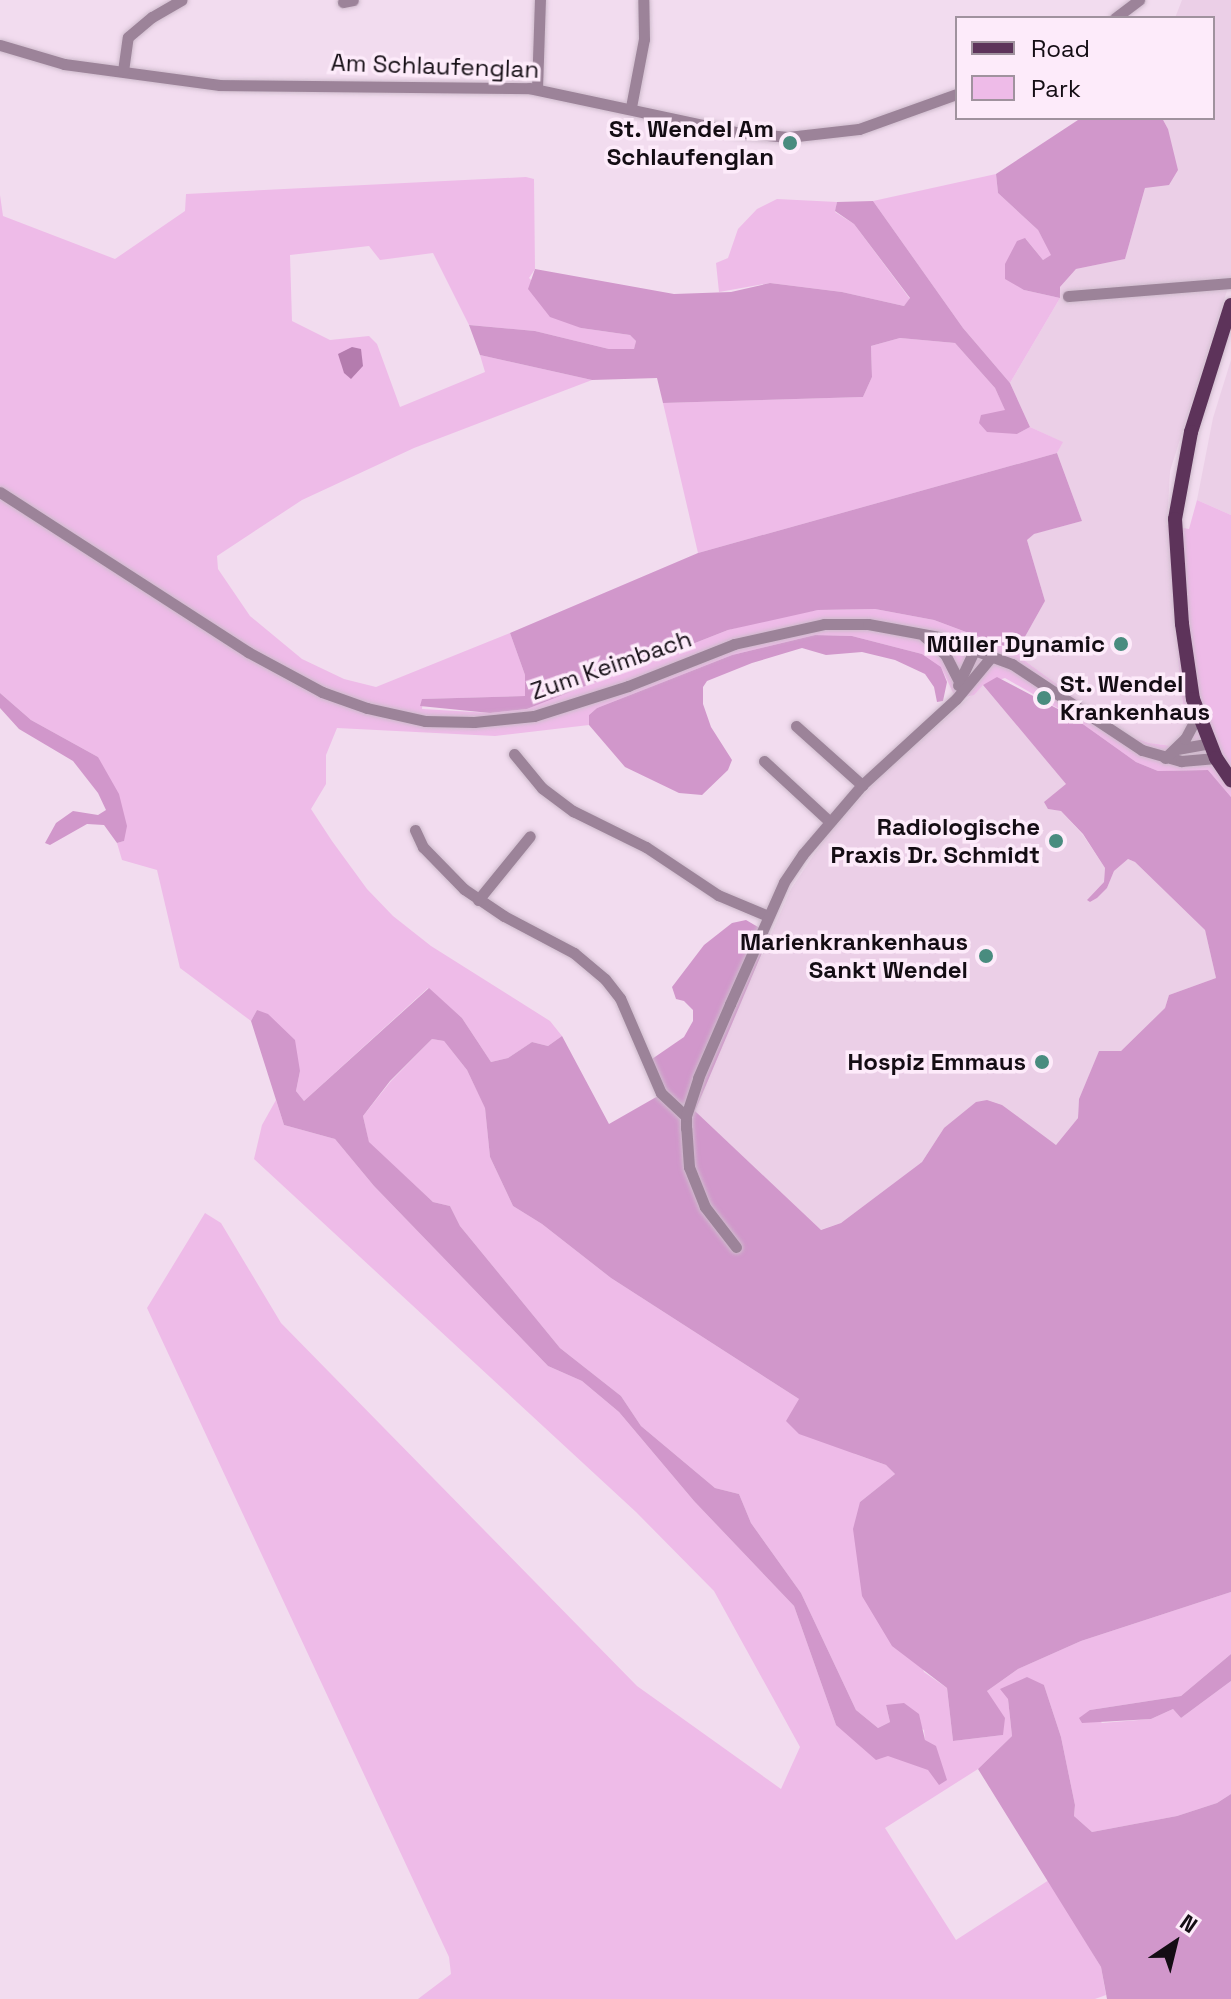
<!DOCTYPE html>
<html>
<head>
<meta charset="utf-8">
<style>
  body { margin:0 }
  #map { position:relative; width:1231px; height:1999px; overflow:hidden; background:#f2dcef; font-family:"Space Grotesk",sans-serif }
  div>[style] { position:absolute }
  .built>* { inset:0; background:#ebcfe7 }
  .green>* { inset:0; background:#eebbe8 }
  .forest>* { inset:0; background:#d197cb }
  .water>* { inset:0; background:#b47cae }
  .roads { filter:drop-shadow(0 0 2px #cebbcc) drop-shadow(0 0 2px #cebbcc) }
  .minor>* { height:11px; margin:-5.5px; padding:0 5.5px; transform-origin:5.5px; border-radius:5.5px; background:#9c8399 }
  .major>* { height:14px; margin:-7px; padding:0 7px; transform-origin:7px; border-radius:7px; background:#5d335a }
  .dots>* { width:22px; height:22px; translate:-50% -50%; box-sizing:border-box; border:4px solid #fdebfa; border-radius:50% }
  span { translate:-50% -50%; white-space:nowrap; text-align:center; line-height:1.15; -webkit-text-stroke:7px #fdebfa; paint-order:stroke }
  .street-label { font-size:24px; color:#140d14 }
  .poi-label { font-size:24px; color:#140d14; font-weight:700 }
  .right { translate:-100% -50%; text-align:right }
  .left { translate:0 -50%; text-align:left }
  .legend { position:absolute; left:955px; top:16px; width:260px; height:104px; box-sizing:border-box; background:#fdebfa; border:2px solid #a0929e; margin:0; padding:10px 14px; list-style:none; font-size:24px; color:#140d14 }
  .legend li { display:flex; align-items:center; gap:16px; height:40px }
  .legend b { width:40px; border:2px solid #a0929e }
  .north { position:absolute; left:1135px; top:1903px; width:80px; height:80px; -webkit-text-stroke:6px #fdebfa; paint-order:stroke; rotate:35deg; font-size:22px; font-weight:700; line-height:32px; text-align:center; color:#140d14 }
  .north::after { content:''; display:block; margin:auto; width:28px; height:36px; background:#140d14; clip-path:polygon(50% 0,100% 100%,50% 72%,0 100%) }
</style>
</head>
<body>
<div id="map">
  <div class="built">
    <div style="clip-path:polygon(1182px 0,1231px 0,1231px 278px,1170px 471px,1167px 525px,1180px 682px,1187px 731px,1172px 746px,1149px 743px,1127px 735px,1021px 658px,1017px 651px,1045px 601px,1027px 540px,1033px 534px,1082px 521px,1057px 453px,1062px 442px,1030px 427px,1010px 383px,1060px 298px,1060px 287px,1076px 269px,1125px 259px,1145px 188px,1168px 129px,1162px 118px,1213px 118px,1213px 18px,1175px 18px)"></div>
    <div style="clip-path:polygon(1231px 360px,1231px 515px,1197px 500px,1213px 418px)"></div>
    <div style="clip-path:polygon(983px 685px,1067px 785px,1048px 809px,1061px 811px,1083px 835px,1105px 868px,1104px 882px,1088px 899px,1090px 902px,1097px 898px,1107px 888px,1114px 871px,1128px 859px,1135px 862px,1205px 930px,1216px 978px,1169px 995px,1165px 1008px,1121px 1051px,1099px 1052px,1079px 1099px,1078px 1118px,1056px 1145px,1037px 1133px,944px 1128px,922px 1162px,841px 1223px,820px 1230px,695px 1111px,697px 1101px,791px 889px,827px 835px,881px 775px)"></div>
  </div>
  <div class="green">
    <div style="clip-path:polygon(996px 174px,998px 193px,1038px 230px,1052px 255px,1043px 260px,1026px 239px,1024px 290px,1060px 298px,1010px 383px,963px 328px,873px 201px)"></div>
    <div style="clip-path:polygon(526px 177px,534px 179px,535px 269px,529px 278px,581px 328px,630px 335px,636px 341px,634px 350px,609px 349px,535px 331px,469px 325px,433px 253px,380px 260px,369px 246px,290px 255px,292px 321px,330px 340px,369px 336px,377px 344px,400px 407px,485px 372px,480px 355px,592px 380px,414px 448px,302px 500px,217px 556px,218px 569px,250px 616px,302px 659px,344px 679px,376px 687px,510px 633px,525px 675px,525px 696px,423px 699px,422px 709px,490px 713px,527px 709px,728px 630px,777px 617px,818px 610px,875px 609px,934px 620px,1017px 651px,1021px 658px,1127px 735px,1149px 743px,1172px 746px,1187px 731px,1180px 682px,1167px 525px,1189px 529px,1197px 500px,1231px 515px,1231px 797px,1208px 770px,1158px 771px,1136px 762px,1073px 717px,1005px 678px,983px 685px,974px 695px,956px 699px,941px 667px,922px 654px,852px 636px,815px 635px,732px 655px,597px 708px,589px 715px,589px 725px,495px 736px,337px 728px,326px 755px,326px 784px,311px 809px,332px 841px,367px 889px,393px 916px,431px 946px,550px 1021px,562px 1036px,548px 1046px,532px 1042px,508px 1058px,491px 1062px,462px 1018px,428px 988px,304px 1101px,296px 1091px,300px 1071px,257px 1010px,251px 1021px,180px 968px,157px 870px,122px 860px,117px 843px,124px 841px,98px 757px,31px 720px,0 693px,0 195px,3px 216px,115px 259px,185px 211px,186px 194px)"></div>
    <div style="clip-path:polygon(777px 199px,837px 202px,835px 212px,854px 224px,910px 299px,904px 306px,842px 292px,770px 283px,719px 292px,716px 263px,728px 258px,738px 229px,757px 209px)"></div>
    <div style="clip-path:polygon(900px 338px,955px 343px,995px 388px,1017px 434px,1030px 427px,1063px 442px,1057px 453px,698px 553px,663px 403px,863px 397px,872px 377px,871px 346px)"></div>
    <div style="clip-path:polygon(432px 1039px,444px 1041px,467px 1070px,485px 1107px,490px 1157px,513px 1206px,542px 1224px,611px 1278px,799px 1399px,855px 1454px,886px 1465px,895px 1474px,860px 1502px,924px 1672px,947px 1688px,953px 1741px,1003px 1735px,987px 1691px,1018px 1669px,1081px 1641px,1231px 1592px,1231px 1654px,1181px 1696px,1090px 1710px,1102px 1723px,1151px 1719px,1173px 1709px,1181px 1718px,1231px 1681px,1231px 1794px,1217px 1803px,1177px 1816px,1092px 1832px,1074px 1816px,1075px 1805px,1061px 1737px,1044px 1685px,1008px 1699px,1012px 1736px,978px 1769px,885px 1828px,956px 1940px,1049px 1880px,1101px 1967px,1106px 1995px,1095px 1999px,418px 1999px,451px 1974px,449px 1957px,147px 1308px,205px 1213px,221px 1223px,281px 1323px,637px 1686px,781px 1789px,800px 1747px,714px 1591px,636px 1512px,254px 1159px,262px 1125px,276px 1100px,284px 1125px,335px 1139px,374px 1186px,548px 1366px,582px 1381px,619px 1412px,694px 1501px,794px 1606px,836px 1725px,925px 1740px,924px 1730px,886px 1705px,890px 1722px,878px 1728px,856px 1710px,801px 1593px,751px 1523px,739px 1494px,715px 1488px,641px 1426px,621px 1396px,560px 1348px,460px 1226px,450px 1206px,433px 1202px,369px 1143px,363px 1116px,391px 1081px)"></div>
  </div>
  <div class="forest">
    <div style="clip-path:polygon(1081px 118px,1162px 118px,1168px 129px,1178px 170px,1169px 185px,1145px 188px,1125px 259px,1076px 269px,1060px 287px,1060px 298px,1024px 290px,1005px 279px,1005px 264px,1017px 241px,1025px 238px,1043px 260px,1051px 255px,1038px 230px,998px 193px,996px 174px)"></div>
    <div style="clip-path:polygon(873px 201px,963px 328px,1010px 383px,1030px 427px,1017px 434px,987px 432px,979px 423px,981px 415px,1005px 410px,995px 388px,955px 343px,900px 338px,871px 346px,872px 377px,863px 397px,663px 403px,657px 378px,592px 380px,480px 355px,469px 325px,535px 331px,609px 349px,634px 349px,636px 341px,630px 335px,581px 328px,550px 317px,528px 289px,535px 269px,674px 294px,731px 292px,770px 283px,842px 292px,904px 306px,910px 298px,854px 224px,835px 211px,837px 202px)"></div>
    <div style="clip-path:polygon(1057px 453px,1082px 521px,1034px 534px,1027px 540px,1045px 601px,1017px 651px,934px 620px,875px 609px,818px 610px,728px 630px,527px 709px,490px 713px,420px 706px,422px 699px,525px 696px,525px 675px,510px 633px,698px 553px)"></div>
    <div style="clip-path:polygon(815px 635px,852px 636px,922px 654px,941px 667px,947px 682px,943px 701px,937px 702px,934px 687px,925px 674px,895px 660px,862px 652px,826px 655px,802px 648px,752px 663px,707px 681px,703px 687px,703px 704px,711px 727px,732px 760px,728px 770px,702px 795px,679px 793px,625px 767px,589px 725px,589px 715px,597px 708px,732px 655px)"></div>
    <div style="clip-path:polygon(997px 677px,1073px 717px,1136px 762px,1158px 771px,1208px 770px,1231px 797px,1231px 1592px,1081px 1641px,1018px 1669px,987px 1691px,1005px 1718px,1003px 1735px,953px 1741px,947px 1688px,892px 1646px,862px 1596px,853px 1529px,860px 1502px,895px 1474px,886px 1465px,799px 1434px,786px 1421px,799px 1399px,611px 1278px,542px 1224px,513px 1206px,490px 1157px,485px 1108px,467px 1070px,444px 1041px,432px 1039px,390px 1081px,363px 1116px,369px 1142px,433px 1202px,450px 1206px,460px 1226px,560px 1348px,621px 1396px,641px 1426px,715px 1488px,739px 1494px,751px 1523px,801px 1593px,856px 1710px,878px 1728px,890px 1722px,886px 1705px,904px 1703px,919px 1714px,925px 1740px,936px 1746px,947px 1780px,939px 1785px,928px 1770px,888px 1756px,876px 1760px,836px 1725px,794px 1606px,694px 1501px,619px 1412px,582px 1381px,548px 1366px,374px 1186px,335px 1139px,284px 1125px,251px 1021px,257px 1010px,268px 1014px,295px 1040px,300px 1071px,296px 1091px,304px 1101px,429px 988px,462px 1018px,491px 1062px,508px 1058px,532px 1042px,548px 1046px,562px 1036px,609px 1124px,658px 1096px,652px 1059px,684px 1037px,693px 1021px,693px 1010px,684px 1001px,676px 999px,672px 987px,704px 945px,732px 923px,746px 920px,770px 934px,695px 1111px,821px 1230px,841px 1223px,922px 1162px,944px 1128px,976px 1102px,987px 1100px,1002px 1105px,1056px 1145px,1078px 1118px,1079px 1099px,1099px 1051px,1121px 1051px,1165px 1008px,1169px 995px,1216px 978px,1205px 930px,1135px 862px,1128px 859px,1114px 871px,1107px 888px,1097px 898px,1090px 902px,1087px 900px,1104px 882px,1105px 868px,1083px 834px,1061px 811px,1048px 809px,1044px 802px,1066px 784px,983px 685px)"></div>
    <div style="clip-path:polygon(0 693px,31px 720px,98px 757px,119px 794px,127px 826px,124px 841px,117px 843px,104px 825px,87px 824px,50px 845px,45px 843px,56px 823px,73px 811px,98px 815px,106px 810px,98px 793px,73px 761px,19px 729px,0 708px)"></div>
    <div style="clip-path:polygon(1231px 1654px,1231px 1681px,1181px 1718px,1173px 1709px,1151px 1719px,1082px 1723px,1079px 1718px,1090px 1710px,1181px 1696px)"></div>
    <div style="clip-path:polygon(1027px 1677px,1044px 1685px,1061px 1737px,1075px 1805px,1074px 1816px,1092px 1832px,1177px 1816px,1217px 1803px,1231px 1794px,1231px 1999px,1107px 1999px,1101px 1967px,978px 1769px,1012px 1736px,1008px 1699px,1000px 1689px)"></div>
  </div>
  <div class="water">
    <div style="clip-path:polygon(352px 347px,361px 349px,363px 366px,351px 379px,344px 373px,338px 354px)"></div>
  </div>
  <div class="roads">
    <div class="minor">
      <div style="left:343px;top:2px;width:10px;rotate:-11deg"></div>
      <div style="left:1115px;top:18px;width:30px;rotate:-37deg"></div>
      <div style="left:0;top:45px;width:67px;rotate:16.5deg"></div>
      <div style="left:64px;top:64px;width:157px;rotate:7.7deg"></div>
      <div style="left:220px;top:85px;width:309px;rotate:0.6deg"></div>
      <div style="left:529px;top:88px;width:212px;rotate:12deg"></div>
      <div style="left:736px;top:132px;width:52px;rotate:5.5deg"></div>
      <div style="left:788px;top:137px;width:71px;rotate:-6.4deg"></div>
      <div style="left:859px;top:129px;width:104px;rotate:-19.7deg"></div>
      <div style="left:123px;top:71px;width:34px;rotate:-82deg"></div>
      <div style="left:128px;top:37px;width:31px;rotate:-40deg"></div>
      <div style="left:152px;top:17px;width:34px;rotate:-30deg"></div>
      <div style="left:537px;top:89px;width:89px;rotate:-88.1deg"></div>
      <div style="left:631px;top:107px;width:69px;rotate:-79.2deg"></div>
      <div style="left:644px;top:39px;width:39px;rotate:-91deg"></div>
      <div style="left:1068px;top:296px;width:164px;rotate:-4.6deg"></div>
      <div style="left:0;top:492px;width:295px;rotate:32.8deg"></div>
      <div style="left:248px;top:652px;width:84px;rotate:28.4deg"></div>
      <div style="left:322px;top:692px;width:48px;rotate:19.6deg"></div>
      <div style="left:367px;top:708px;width:59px;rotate:12.6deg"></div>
      <div style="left:425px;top:721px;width:49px;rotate:1.2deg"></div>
      <div style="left:474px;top:722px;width:60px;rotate:-5.7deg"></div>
      <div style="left:534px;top:716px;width:99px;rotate:-17.7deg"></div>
      <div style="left:628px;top:686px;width:114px;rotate:-21.6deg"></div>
      <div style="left:734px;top:644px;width:92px;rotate:-12.5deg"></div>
      <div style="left:824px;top:624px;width:44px"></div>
      <div style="left:868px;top:624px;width:72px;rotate:10.4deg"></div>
      <div style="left:939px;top:637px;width:78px;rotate:20.3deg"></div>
      <div style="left:1012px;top:664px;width:156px;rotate:33.5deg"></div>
      <div style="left:1142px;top:750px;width:41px;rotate:15.8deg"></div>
      <div style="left:1181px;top:761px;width:35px;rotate:-5deg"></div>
      <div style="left:924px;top:636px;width:28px;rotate:41deg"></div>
      <div style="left:945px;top:654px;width:29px;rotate:63deg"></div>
      <div style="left:958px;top:685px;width:38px;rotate:-65deg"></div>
      <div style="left:796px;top:726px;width:89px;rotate:41.8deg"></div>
      <div style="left:1177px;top:749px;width:34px;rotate:-10deg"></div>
      <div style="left:514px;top:754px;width:44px;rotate:50.5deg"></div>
      <div style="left:542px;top:788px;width:39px;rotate:37deg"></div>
      <div style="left:573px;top:811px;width:81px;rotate:26.3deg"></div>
      <div style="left:646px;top:847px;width:87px;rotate:33.7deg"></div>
      <div style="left:718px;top:895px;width:54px;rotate:22.8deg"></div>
      <div style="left:1165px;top:758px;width:28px;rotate:-44deg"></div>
      <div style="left:1185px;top:739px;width:30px;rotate:-62deg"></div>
      <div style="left:764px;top:761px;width:88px;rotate:42.7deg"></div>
      <div style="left:415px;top:830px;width:19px;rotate:65deg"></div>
      <div style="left:423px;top:847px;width:59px;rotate:45.7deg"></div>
      <div style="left:464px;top:889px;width:48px;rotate:34deg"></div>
      <div style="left:504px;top:916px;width:79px;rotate:27.9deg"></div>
      <div style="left:574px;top:953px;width:40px;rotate:40deg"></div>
      <div style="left:605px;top:979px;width:24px;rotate:52deg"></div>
      <div style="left:620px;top:998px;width:103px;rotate:66.7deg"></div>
      <div style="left:661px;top:1093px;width:34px;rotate:43deg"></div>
      <div style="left:478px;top:900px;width:82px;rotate:-50.9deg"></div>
      <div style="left:736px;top:1247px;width:51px;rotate:-127.8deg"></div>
      <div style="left:705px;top:1207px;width:43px;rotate:-111.8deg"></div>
      <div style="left:689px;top:1167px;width:39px;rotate:-94deg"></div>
      <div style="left:686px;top:1128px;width:12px;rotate:-90deg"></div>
      <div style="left:686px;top:1116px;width:40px;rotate:-72deg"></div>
      <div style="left:698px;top:1078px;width:81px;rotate:-66.6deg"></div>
      <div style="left:730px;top:1004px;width:133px;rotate:-66.1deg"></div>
      <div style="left:784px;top:882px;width:34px;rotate:-56deg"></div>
      <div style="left:803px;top:854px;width:91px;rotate:-49.5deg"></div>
      <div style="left:862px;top:785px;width:127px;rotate:-42.5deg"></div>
      <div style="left:956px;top:699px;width:56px;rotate:-50.1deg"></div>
    </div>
    <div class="major">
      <div style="left:1231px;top:305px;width:133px;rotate:107.5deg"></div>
      <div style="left:1191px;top:432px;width:88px;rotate:100.4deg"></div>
      <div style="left:1175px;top:519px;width:105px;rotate:86.2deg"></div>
      <div style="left:1182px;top:624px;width:76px;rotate:81.7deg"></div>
      <div style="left:1193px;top:699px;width:63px;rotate:68.7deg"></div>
      <div style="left:1216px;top:758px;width:27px;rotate:56deg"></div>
    </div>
  </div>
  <div class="dots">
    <div style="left:790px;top:143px;background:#498c7f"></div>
    <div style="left:1121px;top:644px;background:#498c7f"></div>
    <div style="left:1044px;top:698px;background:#498c7f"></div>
    <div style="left:1056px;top:841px;background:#498c7f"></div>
    <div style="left:986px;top:956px;background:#498c7f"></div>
    <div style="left:1042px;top:1062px;background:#498c7f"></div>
  </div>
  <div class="street-label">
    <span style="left:435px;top:66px;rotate:2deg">Am Schlaufenglan</span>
    <span style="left:611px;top:665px;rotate:-19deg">Zum Keimbach</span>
  </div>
  <div class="poi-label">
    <span class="right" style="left:774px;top:143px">St. Wendel Am<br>Schlaufenglan</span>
    <span class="right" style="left:1105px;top:644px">Müller Dynamic</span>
    <span class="left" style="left:1060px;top:698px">St. Wendel<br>Krankenhaus</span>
    <span class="right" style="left:1040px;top:841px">Radiologische<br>Praxis Dr. Schmidt</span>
    <span class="right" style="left:968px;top:956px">Marienkrankenhaus<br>Sankt Wendel</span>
    <span class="right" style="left:1026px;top:1062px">Hospiz Emmaus</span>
  </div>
  <ul class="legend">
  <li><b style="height:10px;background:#5d335a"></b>Road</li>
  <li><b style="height:22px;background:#eebbe8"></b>Park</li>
  </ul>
  <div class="north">N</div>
</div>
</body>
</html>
